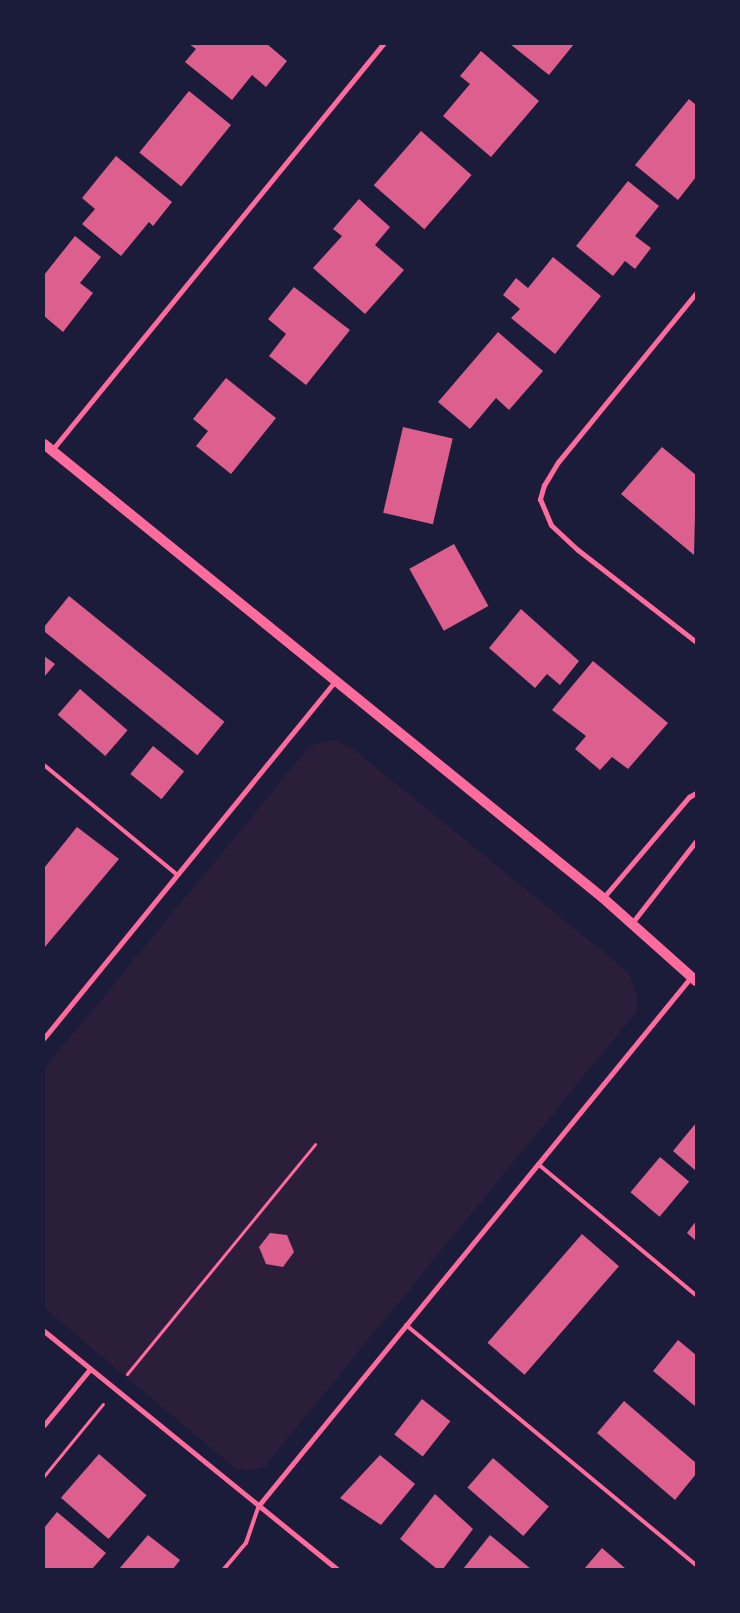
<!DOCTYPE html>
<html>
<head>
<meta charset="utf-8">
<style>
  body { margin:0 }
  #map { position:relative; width:740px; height:1613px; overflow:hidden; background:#1b1b3a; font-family:Figtree,sans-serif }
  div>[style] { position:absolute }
  .green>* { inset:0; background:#2a1e3b }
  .building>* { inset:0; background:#dd5f8e; transform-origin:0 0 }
  .path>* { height:3px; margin:-1.5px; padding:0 1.5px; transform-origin:1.5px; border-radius:1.5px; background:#ff6b9d }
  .service>* { height:4px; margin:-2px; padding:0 2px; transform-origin:2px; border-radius:2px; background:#ff6b9d }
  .minor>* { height:5px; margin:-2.5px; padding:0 2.5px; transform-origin:2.5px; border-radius:2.5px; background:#ff6b9d }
  .secondary>* { height:10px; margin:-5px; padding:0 5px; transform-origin:5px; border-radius:5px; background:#ff6b9d }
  span { translate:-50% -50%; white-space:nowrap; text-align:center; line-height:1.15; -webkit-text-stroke:4px #1b1b3a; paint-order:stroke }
  .frame { position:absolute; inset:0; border:45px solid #1b1b3a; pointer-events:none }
</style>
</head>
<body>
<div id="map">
  <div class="green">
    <div style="clip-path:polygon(327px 741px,337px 741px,352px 748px,629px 973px,638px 999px,636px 1012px,265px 1466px,250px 1471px,236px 1469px,44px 1308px,44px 1069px,306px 751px,312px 745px)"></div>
  </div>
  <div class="building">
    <div style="clip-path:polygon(189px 44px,267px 44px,287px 61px,266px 87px,252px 75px,232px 100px,185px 62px,196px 49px)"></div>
    <div style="clip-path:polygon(510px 44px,574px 44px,549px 75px)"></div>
    <div style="clip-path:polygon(481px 51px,539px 101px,491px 157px,443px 116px,470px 84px,460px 76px)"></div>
    <div style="left:189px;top:91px;width:54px;height:79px;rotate:39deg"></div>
    <div style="clip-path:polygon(689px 99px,696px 105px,696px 177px,678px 200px,635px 165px)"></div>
    <div style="left:421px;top:131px;width:67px;height:72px;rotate:41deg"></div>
    <div style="clip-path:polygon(116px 156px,172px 202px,153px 226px,149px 222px,121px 256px,82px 224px,95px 209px,82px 198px)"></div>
    <div style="clip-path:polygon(628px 181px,659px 206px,635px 236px,651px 248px,635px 269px,625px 261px,613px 276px,576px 246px)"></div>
    <div style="clip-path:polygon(359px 199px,390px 227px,375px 245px,404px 270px,365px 314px,313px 268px,342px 236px,333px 229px)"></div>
    <div style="clip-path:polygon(75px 236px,101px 257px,80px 283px,93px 293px,63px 332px,44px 316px,44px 275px)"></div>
    <div style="clip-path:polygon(553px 257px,601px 296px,555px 354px,511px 318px,520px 309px,503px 295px,516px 278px,528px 288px)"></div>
    <div style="clip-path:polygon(294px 287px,350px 330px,306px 385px,269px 356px,286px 334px,268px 319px)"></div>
    <div style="clip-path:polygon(498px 332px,543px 371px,509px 410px,496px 398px,470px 429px,438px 402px)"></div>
    <div style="clip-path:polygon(226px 378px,276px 418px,231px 474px,196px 446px,208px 431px,193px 419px)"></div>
    <div style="left:403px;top:427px;width:51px;height:88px;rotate:13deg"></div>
    <div style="clip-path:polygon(662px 447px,696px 475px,694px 555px,621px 494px)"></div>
    <div style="left:454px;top:544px;width:71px;height:51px;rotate:61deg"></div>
    <div style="left:69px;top:596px;width:200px;height:43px;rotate:39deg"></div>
    <div style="clip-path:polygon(521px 609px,579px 661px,560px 685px,547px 674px,535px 688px,489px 648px)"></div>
    <div style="clip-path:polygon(44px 656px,55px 664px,44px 677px)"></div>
    <div style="clip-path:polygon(593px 661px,668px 723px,628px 769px,612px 757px,600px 770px,575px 749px,586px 736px,552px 710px)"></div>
    <div style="left:80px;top:689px;width:63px;height:34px;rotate:41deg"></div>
    <div style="left:153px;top:746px;width:40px;height:36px;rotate:39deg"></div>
    <div style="clip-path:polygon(77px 827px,119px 859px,44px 948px,44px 868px)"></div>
    <div style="clip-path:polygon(696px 1123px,696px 1171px,673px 1151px)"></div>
    <div style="left:660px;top:1157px;width:38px;height:46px;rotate:40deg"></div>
    <div style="clip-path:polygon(696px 1221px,696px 1241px,687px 1233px)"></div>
    <div style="clip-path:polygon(270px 1233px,287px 1235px,294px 1252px,283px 1267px,266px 1264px,259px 1247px)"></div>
    <div style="left:582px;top:1234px;width:49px;height:144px;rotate:41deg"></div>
    <div style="clip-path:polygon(678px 1340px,696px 1355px,696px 1407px,653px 1371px)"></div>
    <div style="left:422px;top:1399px;width:36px;height:45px;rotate:38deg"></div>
    <div style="clip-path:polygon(624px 1401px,696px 1463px,696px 1474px,675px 1500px,597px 1433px)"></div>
    <div style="left:99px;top:1454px;width:63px;height:58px;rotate:41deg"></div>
    <div style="clip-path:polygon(380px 1455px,415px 1484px,381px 1525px,340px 1498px)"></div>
    <div style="left:493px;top:1458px;width:74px;height:39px;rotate:41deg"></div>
    <div style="clip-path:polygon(435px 1494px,473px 1529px,443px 1569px,437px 1569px,400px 1539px)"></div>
    <div style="clip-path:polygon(57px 1512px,106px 1553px,92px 1569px,44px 1569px,44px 1528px)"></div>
    <div style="clip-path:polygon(148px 1535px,180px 1560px,173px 1569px,119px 1569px)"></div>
    <div style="clip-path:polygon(490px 1535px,531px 1569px,463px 1569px)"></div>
    <div style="clip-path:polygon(602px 1548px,626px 1569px,584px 1569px)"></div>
  </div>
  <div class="path">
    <div style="left:127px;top:1374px;width:297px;rotate:-50.7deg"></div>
    <div style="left:44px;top:1476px;width:93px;rotate:-50.7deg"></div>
  </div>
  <div class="service">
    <div style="left:44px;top:765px;width:170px;rotate:39.5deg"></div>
    <div style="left:538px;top:1164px;width:205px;rotate:39.7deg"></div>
    <div style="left:406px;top:1325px;width:376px;rotate:39.6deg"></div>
    <div style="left:224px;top:1569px;width:34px;rotate:-50deg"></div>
    <div style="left:246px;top:1543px;width:40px;rotate:-71.1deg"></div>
  </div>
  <div class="minor">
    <div style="left:696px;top:293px;width:218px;rotate:129.2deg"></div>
    <div style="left:558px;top:462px;width:27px;rotate:121deg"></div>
    <div style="left:544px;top:485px;width:15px;rotate:106deg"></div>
    <div style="left:540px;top:499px;width:28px;rotate:67deg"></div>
    <div style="left:551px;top:525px;width:37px;rotate:43deg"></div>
    <div style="left:578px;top:550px;width:150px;rotate:37.9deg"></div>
    <div style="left:52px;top:450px;width:524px;rotate:-50.81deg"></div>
    <div style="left:603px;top:898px;width:133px;rotate:-49.6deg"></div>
    <div style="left:689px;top:797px;width:8px;rotate:-30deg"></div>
    <div style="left:632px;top:923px;width:104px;rotate:-52deg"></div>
    <div style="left:44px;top:1038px;width:461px;rotate:-50.8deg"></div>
    <div style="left:44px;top:1331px;width:377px;rotate:39.1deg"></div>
    <div style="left:44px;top:1425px;width:72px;rotate:-50.6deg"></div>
    <div style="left:259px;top:1505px;width:682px;rotate:-50.71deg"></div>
  </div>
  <div class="secondary">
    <div style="left:44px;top:444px;width:720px;rotate:39.08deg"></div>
    <div style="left:603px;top:898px;width:125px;rotate:41.7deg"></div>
  </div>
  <div class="frame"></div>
</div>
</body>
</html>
